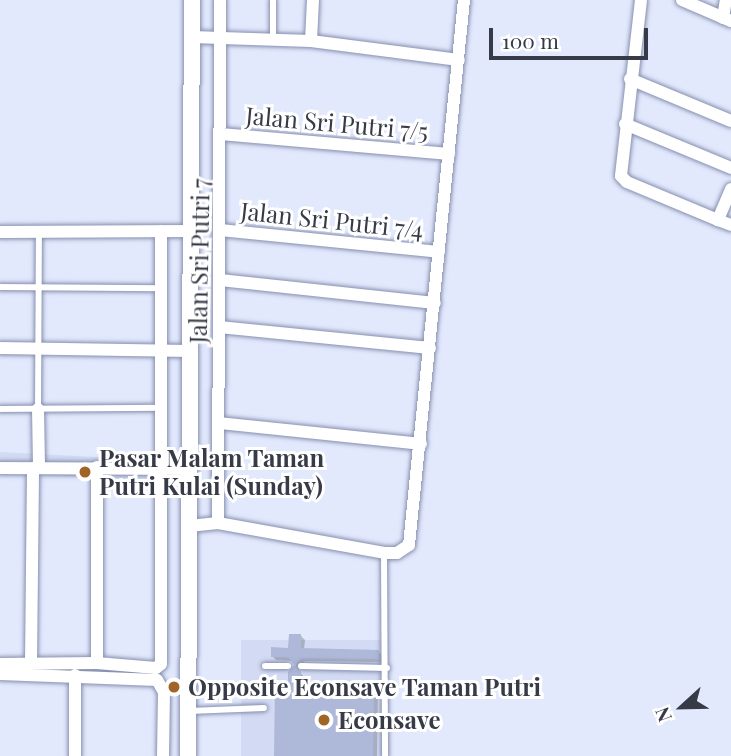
<!DOCTYPE html>
<html>
<head>
<meta charset="utf-8">
<style>
  body { margin:0 }
  #map { position:relative; width:731px; height:756px; overflow:hidden; background:#e2e9fd; font-family:"Playfair Display",serif }
  div>[style] { position:absolute }
  .built>* { inset:0; background:#d3dbf4; transform-origin:0 0 }
  .shadow>* { inset:0; background:#0003 }
  .building>* { inset:0; background:#aeb8d9 }
  .roads { filter:drop-shadow(0 0 2px #868faf) drop-shadow(0 0 2px #868faf) }
  .lane>* { height:6px; margin:-3px; padding:0 3px; transform-origin:3px; border-radius:3px; background:#fff }
  .street>* { height:12px; margin:-6px; padding:0 6px; transform-origin:6px; border-radius:6px; background:#fff }
  .secondary>* { height:16px; margin:-8px; padding:0 8px; transform-origin:8px; border-radius:8px; background:#fff }
  .dots>* { width:19px; height:19px; translate:-50% -50%; box-sizing:border-box; border:4px solid #fff; border-radius:50% }
  span { translate:-50% -50%; white-space:nowrap; text-align:center; line-height:1.15; -webkit-text-stroke:6px #fff; paint-order:stroke }
  .street-label { font-size:24px; color:#373b48 }
  .poi-label { font-size:24px; color:#373b48; font-weight:700 }
  .left { translate:0 -50%; text-align:left }
  .north { position:absolute; left:647px; top:672px; width:70px; height:70px; -webkit-text-stroke:5px #fff; paint-order:stroke; rotate:248deg; font-size:19px; font-weight:700; line-height:28px; text-align:center; color:#373b48 }
  .north::after { content:''; display:block; margin:auto; width:24px; height:32px; background:#373b48; clip-path:polygon(50% 0,100% 100%,50% 72%,0 100%) }
  .scale { position:absolute; left:489px; top:28px; width:159px; height:32px; box-sizing:border-box; border:4px solid #373b48; border-top:0; padding-left:9px; font-size:21px; line-height:24px; white-space:nowrap; color:#373b48; -webkit-text-stroke:5px #fff; paint-order:stroke }
</style>
</head>
<body>
<div id="map">
  <div class="built">
    <div style="left:171px;top:461px;width:21px;height:171px;rotate:93deg"></div>
    <div style="left:241px;top:640px;width:143px;height:116px"></div>
  </div>
  <div class="shadow">
    <div style="clip-path:polygon(301px 636px,305px 640px,304px 650px,378px 651px,382px 655px,382px 662px,305px 661px,298px 670px,304px 677px,304px 684px,374px 685px,378px 689px,377px 756px,276px 756px,290px 672px,296px 665px,292px 661px,276px 660px,272px 656px,290px 649px)"></div>
  </div>
  <div class="building">
    <div style="clip-path:polygon(289px 634px,301px 634px,301px 648px,379px 650px,379px 659px,301px 658px,295px 665px,301px 672px,301px 682px,374px 683px,373px 756px,274px 756px,275px 681px,288px 682px,288px 672px,294px 665px,288px 657px,271px 657px,271px 647px,288px 648px)"></div>
  </div>
  <div class="roads">
    <div class="lane">
      <div style="left:273px;top:39px;width:39px;rotate:-90deg"></div>
      <div style="left:0;top:287px;width:162px;rotate:0.4deg"></div>
      <div style="left:0;top:409px;width:161px;rotate:-0.4deg"></div>
      <div style="left:38px;top:409px;width:176px;rotate:-89.7deg"></div>
      <div style="left:384px;top:553px;width:203px;rotate:89.7deg"></div>
      <div style="left:265px;top:666px;width:23px"></div>
      <div style="left:301px;top:666px;width:86px;rotate:1.3deg"></div>
      <div style="left:189px;top:711px;width:75px;rotate:-2.3deg"></div>
    </div>
    <div class="street">
      <div style="left:641px;top:0;width:177px;rotate:96.5deg"></div>
      <div style="left:621px;top:176px;width:8px;rotate:45deg"></div>
      <div style="left:627px;top:182px;width:99px;rotate:22.7deg"></div>
      <div style="left:682px;top:0;width:53px;rotate:23.2deg"></div>
      <div style="left:723px;top:18px;width:18px;rotate:-81deg"></div>
      <div style="left:192px;top:37px;width:119px;rotate:1.9deg"></div>
      <div style="left:311px;top:41px;width:149px;rotate:7.3deg"></div>
      <div style="left:311px;top:41px;width:41px;rotate:-87.2deg"></div>
      <div style="left:630px;top:79px;width:109px;rotate:22.6deg"></div>
      <div style="left:625px;top:124px;width:115px;rotate:22.5deg"></div>
      <div style="left:221px;top:134px;width:229px;rotate:5deg"></div>
      <div style="left:731px;top:189px;width:34px;rotate:113deg"></div>
      <div style="left:718px;top:220px;width:14px;rotate:21deg"></div>
      <div style="left:220px;top:230px;width:220px;rotate:5.7deg"></div>
      <div style="left:0;top:232px;width:189px;rotate:-0.3deg"></div>
      <div style="left:220px;top:280px;width:216px;rotate:6.1deg"></div>
      <div style="left:219px;top:327px;width:212px;rotate:5.7deg"></div>
      <div style="left:0;top:348px;width:190px;rotate:0.9deg"></div>
      <div style="left:38px;top:409px;width:59px;rotate:89deg"></div>
      <div style="left:219px;top:423px;width:203px;rotate:5.9deg"></div>
      <div style="left:0;top:468px;width:190px;rotate:0.3deg"></div>
      <div style="left:218px;top:523px;width:523px;rotate:-89.78deg"></div>
      <div style="left:189px;top:526px;width:29px;rotate:-6deg"></div>
      <div style="left:218px;top:523px;width:169px;rotate:10.2deg"></div>
      <div style="left:384px;top:553px;width:13px"></div>
      <div style="left:397px;top:553px;width:14px;rotate:-34deg"></div>
      <div style="left:409px;top:545px;width:548px;rotate:-84.24deg"></div>
      <div style="left:97px;top:663px;width:196px;rotate:-90deg"></div>
      <div style="left:0;top:664px;width:97px;rotate:-0.6deg"></div>
      <div style="left:97px;top:663px;width:59px;rotate:4.8deg"></div>
      <div style="left:156px;top:668px;width:6px;rotate:-39deg"></div>
      <div style="left:161px;top:664px;width:433px;rotate:-90deg"></div>
      <div style="left:31px;top:664px;width:196px;rotate:-89.4deg"></div>
      <div style="left:0;top:674px;width:157px;rotate:2.2deg"></div>
      <div style="left:157px;top:680px;width:14px;rotate:60deg"></div>
      <div style="left:164px;top:692px;width:64px;rotate:90.9deg"></div>
      <div style="left:75px;top:675px;width:81px;rotate:90deg"></div>
    </div>
    <div class="secondary">
      <div style="left:188px;top:756px;width:756px;rotate:-89.7deg"></div>
    </div>
  </div>
  <div class="dots">
    <div style="left:85px;top:472px;background:#a06427"></div>
    <div style="left:174px;top:687px;background:#a06427"></div>
    <div style="left:324px;top:720px;background:#a06427"></div>
  </div>
  <div class="street-label">
    <span style="left:337px;top:123px;rotate:5deg">Jalan Sri Putri 7/5</span>
    <span style="left:332px;top:220px;rotate:6deg">Jalan Sri Putri 7/4</span>
    <span style="left:199px;top:261px;rotate:-89deg">Jalan Sri Putri 7</span>
  </div>
  <div class="poi-label">
    <span class="left" style="left:99px;top:472px">Pasar Malam Taman<br>Putri Kulai (Sunday)</span>
    <span class="left" style="left:188px;top:687px">Opposite Econsave Taman Putri</span>
    <span class="left" style="left:338px;top:720px">Econsave</span>
  </div>
  <div class="north">N</div>
  <div class="scale">100 m</div>
</div>
</body>
</html>
